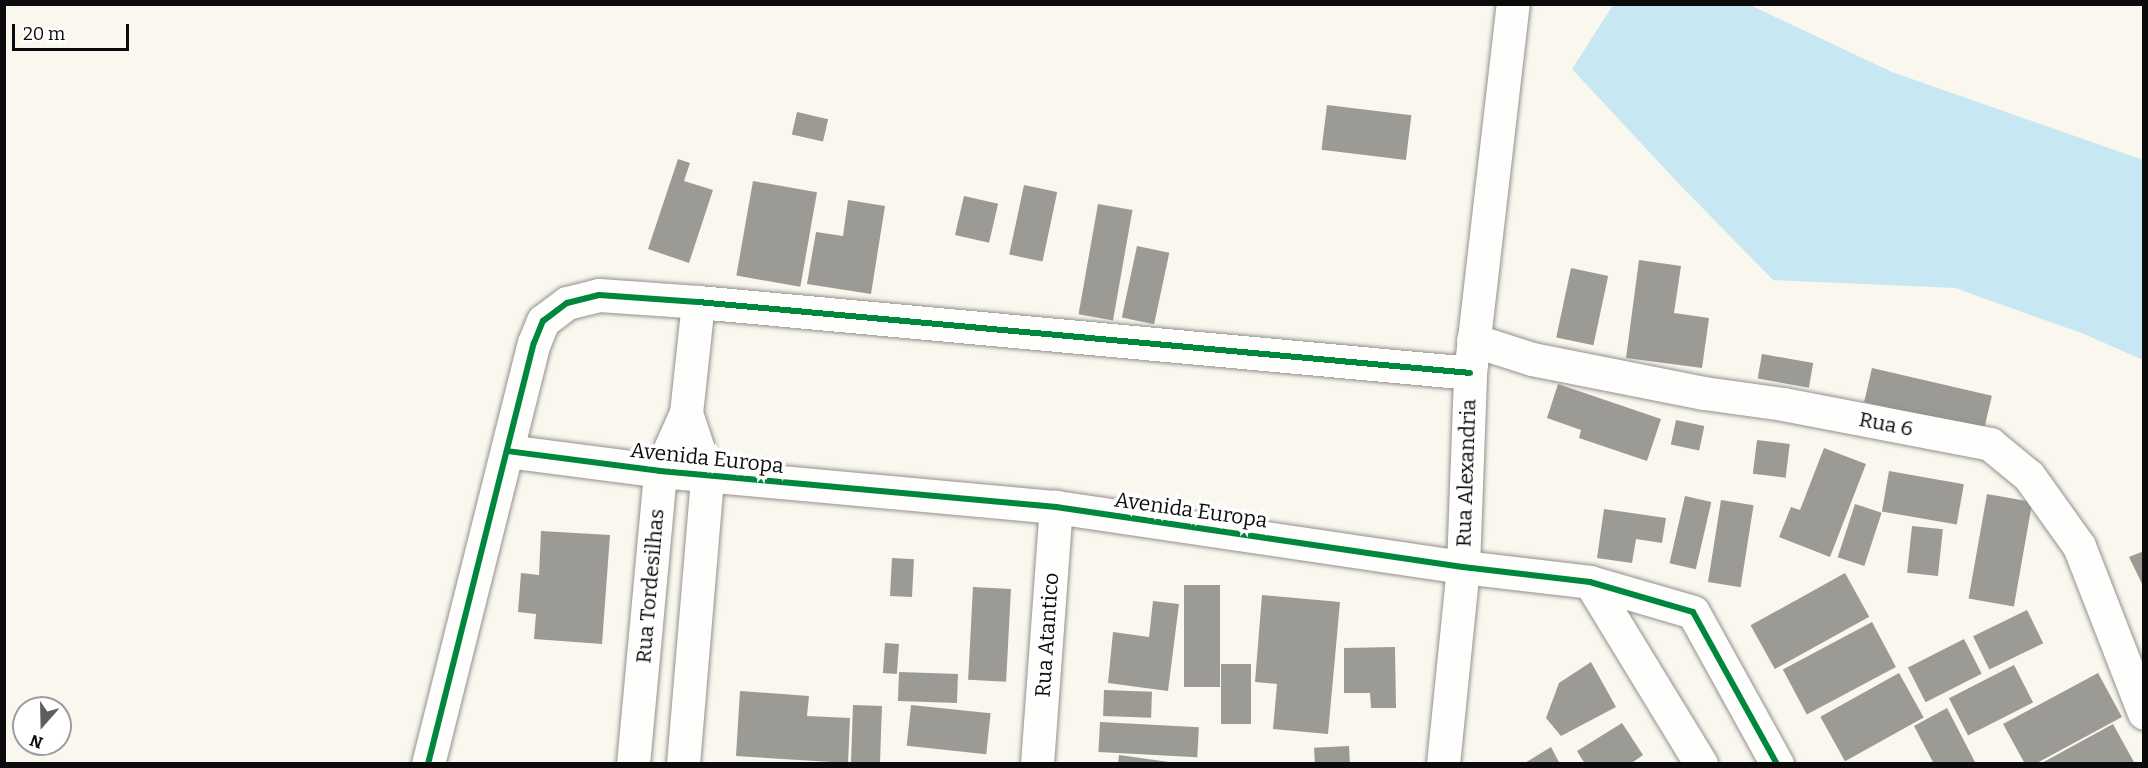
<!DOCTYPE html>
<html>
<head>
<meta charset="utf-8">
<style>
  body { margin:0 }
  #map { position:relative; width:2148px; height:768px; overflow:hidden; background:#faf7ef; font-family:Bitter,serif }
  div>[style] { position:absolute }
  .water>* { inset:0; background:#c7e8f2 }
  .building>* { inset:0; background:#9c9a95; transform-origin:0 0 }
  .roads { filter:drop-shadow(0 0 2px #93918e) drop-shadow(0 0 2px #93918e) }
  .minor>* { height:33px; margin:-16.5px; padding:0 16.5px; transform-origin:16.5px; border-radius:16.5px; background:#fefefd }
  .cycleway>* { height:6px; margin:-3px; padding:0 3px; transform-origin:3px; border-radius:3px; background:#00873e }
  span { translate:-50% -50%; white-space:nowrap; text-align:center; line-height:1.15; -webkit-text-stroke:6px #fff; paint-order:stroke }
  .street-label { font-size:21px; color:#0b0b0b }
  .frame { position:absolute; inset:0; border:6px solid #0b0b0b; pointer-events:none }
  .north { position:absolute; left:12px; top:696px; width:60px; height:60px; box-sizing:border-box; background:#fff; border:2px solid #9d9d9d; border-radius:50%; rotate:200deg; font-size:16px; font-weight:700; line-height:24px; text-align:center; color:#0b0b0b }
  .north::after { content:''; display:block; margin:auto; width:21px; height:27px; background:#5f5e5b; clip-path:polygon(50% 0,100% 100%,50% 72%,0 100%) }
  .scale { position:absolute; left:12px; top:24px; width:117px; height:27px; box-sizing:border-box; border:3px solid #0b0b0b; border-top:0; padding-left:8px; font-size:18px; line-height:21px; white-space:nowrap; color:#0b0b0b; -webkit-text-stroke:4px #fff; paint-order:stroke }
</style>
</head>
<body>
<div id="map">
  <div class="water">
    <div style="clip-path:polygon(1613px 5px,1750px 5px,1892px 72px,2143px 160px,2143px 360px,2084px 334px,1955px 288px,1773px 280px,1679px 184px,1572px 69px)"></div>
  </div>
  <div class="building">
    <div style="left:1327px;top:105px;width:85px;height:45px;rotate:7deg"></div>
    <div style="left:797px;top:112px;width:32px;height:23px;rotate:13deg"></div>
    <div style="clip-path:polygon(678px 159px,690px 163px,684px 181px,713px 190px,689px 263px,648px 249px)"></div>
    <div style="left:753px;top:181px;width:65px;height:96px;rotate:10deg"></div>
    <div style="left:1024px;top:185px;width:34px;height:71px;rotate:12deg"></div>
    <div style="left:964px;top:196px;width:35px;height:40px;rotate:13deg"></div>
    <div style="clip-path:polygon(848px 200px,885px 206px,871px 294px,807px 284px,816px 232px,843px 236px)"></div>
    <div style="left:1098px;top:204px;width:35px;height:112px;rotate:10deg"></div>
    <div style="left:1137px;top:246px;width:33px;height:73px;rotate:12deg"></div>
    <div style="clip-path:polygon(1639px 260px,1681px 266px,1674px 313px,1709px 318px,1702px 368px,1626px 358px)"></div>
    <div style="left:1571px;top:268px;width:38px;height:71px;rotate:12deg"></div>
    <div style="left:1762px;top:354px;width:52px;height:25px;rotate:10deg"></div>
    <div style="left:1872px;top:368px;width:123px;height:35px;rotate:13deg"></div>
    <div style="clip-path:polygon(1558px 384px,1661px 419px,1647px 461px,1579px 438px,1581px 430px,1547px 418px)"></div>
    <div style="left:1676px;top:420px;width:29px;height:25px;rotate:12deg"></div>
    <div style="left:1757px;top:440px;width:33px;height:34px;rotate:7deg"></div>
    <div style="clip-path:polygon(1824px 448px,1866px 464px,1830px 557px,1779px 537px,1791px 507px,1800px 510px)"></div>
    <div style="left:1889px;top:471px;width:76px;height:41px;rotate:10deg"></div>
    <div style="left:1987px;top:494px;width:46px;height:106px;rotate:10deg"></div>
    <div style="left:1685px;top:496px;width:27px;height:69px;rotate:13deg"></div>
    <div style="left:1721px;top:500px;width:33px;height:83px;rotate:9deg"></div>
    <div style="left:1855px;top:504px;width:28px;height:56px;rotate:18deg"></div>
    <div style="clip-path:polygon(1604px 509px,1666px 518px,1662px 543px,1636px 539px,1632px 563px,1597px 558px)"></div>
    <div style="left:1912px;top:526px;width:31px;height:47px;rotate:6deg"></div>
    <div style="clip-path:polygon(541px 531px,610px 535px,602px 644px,534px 639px,536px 614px,518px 612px,521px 573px,539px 575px)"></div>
    <div style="clip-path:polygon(2144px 551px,2144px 588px,2129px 557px)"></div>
    <div style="left:892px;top:558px;width:22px;height:38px;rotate:3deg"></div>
    <div style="left:1845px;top:573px;width:50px;height:108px;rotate:61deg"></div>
    <div style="left:1184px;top:585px;width:36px;height:102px"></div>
    <div style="left:973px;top:587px;width:38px;height:93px;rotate:3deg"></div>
    <div style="clip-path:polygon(1262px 595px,1340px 602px,1328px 734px,1273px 729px,1277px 684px,1255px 682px)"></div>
    <div style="clip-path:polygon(1153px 601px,1179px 604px,1168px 691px,1108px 683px,1113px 632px,1149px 637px)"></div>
    <div style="left:2027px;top:610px;width:37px;height:60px;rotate:64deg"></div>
    <div style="left:1872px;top:622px;width:51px;height:101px;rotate:62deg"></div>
    <div style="left:1964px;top:639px;width:39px;height:63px;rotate:63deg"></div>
    <div style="left:885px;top:643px;width:14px;height:30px;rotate:4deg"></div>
    <div style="clip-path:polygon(1395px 647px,1396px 708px,1371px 708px,1370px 693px,1344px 693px,1344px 648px)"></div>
    <div style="clip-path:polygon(1591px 662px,1616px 707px,1561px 736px,1546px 718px,1559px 683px)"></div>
    <div style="left:1221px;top:664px;width:30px;height:60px"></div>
    <div style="left:2014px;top:665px;width:42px;height:73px;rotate:63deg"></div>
    <div style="left:899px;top:672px;width:59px;height:29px;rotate:2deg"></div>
    <div style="left:1899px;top:673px;width:51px;height:90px;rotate:61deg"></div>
    <div style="clip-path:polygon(2098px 673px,2122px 717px,2035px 764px,2025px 764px,2003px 724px)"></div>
    <div style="left:1104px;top:690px;width:48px;height:26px;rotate:2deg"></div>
    <div style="clip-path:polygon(740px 691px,809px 696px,807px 716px,850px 718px,848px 763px,736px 756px)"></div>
    <div style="left:853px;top:705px;width:29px;height:58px;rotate:2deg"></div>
    <div style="left:911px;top:705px;width:80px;height:41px;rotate:6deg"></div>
    <div style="clip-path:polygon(1947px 708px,1976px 764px,1934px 764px,1914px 726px)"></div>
    <div style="left:1100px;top:722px;width:99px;height:30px;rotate:3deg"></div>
    <div style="clip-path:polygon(1622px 723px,1643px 755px,1630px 764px,1585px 764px,1577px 751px)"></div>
    <div style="clip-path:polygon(2113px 724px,2135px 764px,2040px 764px)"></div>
    <div style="left:1349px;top:746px;width:18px;height:35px;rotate:87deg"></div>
    <div style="clip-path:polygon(1551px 747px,1560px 764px,1523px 764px)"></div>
    <div style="clip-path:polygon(1119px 755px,1169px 762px,1169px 764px,1118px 764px)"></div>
  </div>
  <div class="roads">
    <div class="minor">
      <div style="left:1473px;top:340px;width:62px;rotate:17.9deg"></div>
      <div style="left:1532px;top:359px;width:175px;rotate:11.2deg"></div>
      <div style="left:1704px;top:393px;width:80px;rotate:7.9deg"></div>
      <div style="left:1783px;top:404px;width:211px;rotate:10.9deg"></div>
      <div style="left:1990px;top:444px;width:50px;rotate:39.4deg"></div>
      <div style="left:2029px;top:476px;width:86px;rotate:54.5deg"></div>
      <div style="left:2079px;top:546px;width:179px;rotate:68.7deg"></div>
      <div style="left:507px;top:451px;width:154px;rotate:7.4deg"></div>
      <div style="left:660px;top:471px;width:398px;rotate:5.2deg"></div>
      <div style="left:1056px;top:507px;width:411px;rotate:8.4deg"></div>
      <div style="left:1463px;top:567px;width:128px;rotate:6.7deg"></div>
      <div style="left:1590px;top:582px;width:107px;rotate:16.2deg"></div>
      <div style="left:1693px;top:612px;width:174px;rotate:61.1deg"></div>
      <div style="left:1590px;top:582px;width:213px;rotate:58.6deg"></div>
      <div style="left:428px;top:764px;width:434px;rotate:-75.9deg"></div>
      <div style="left:534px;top:343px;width:24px;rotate:-68deg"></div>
      <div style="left:543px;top:321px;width:30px;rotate:-37deg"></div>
      <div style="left:567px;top:303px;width:33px;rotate:-14deg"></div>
      <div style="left:599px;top:295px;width:99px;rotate:4deg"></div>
      <div style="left:698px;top:302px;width:775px;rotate:5.25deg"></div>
      <div style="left:633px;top:764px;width:294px;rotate:-84.7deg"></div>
      <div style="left:660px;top:471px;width:64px;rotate:-65.9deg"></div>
      <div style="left:686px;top:413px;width:112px;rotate:-83.8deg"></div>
      <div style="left:683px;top:764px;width:289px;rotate:-85.2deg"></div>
      <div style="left:707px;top:476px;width:66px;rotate:-108.4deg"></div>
      <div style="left:1037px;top:764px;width:258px;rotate:-85.8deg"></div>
      <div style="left:1443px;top:764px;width:198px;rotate:-84.2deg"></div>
      <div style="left:1463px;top:567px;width:194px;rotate:-87.9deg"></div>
      <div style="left:1470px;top:373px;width:371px;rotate:-83.4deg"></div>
    </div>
  </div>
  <div class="cycleway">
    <div style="left:507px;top:451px;width:154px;rotate:7.4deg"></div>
    <div style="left:660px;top:471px;width:398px;rotate:5.2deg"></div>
    <div style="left:1056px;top:507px;width:411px;rotate:8.4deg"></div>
    <div style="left:1463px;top:567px;width:128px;rotate:6.7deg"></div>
    <div style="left:1590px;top:582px;width:107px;rotate:16.2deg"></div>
    <div style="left:1693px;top:612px;width:174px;rotate:61.1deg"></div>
    <div style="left:428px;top:764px;width:434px;rotate:-75.9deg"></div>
    <div style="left:534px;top:343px;width:24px;rotate:-68deg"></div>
    <div style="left:543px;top:321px;width:30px;rotate:-37deg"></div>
    <div style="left:567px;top:303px;width:33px;rotate:-14deg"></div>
    <div style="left:599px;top:295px;width:99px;rotate:4deg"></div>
    <div style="left:698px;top:302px;width:775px;rotate:5.25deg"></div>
  </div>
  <div class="street-label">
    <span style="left:1886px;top:424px;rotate:11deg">Rua 6</span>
    <span style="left:707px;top:458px;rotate:6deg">Avenida Europa</span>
    <span style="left:1466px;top:473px;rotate:-88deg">Rua Alexandria</span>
    <span style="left:1191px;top:510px;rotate:8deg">Avenida Europa</span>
    <span style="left:650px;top:586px;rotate:-85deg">Rua Tordesilhas</span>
    <span style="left:1047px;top:635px;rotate:-86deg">Rua Atantico</span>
  </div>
  <div class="frame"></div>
  <div class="north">N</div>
  <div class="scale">20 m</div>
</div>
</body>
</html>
